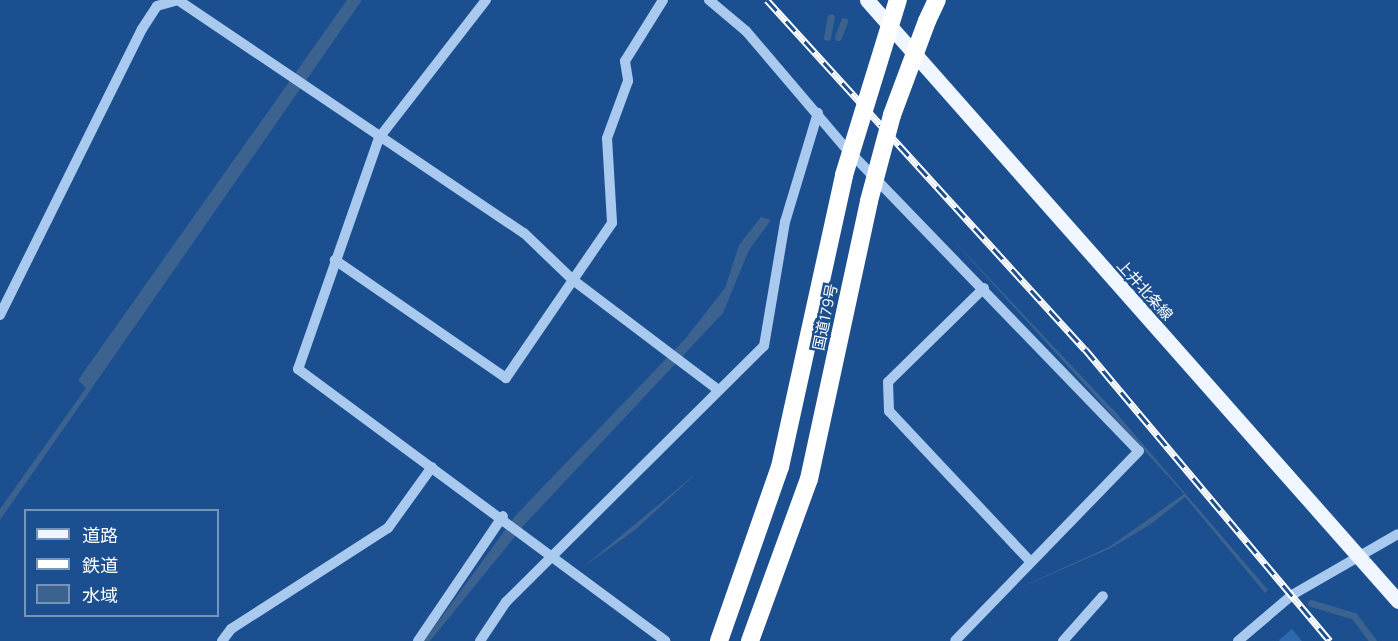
<!DOCTYPE html>
<html>
<head>
<meta charset="utf-8">
<style>
  body { margin:0 }
  #map { position:relative; width:1398px; height:641px; overflow:hidden; background:#1b4f8f; font-family:Manrope,"Noto Sans JP",sans-serif }
  div>[style] { position:absolute }
  .green>* { inset:0; background:#2e69ad }
  .water>* { inset:0; background:#3c6290 }
  .stream>* { height:7px; margin:-3.5px; padding:0 3.5px; transform-origin:3.5px; border-radius:3.5px; background:#3c6290 }
  .minor>* { height:10px; margin:-5px; padding:0 5px; transform-origin:5px; border-radius:5px; background:#a9c9ee }
  .major>* { height:15px; margin:-7.5px; padding:0 7.5px; transform-origin:7.5px; border-radius:7.5px; background:#f0f6ff }
  .highway>* { height:18px; margin:-9px; padding:0 9px; transform-origin:9px; border-radius:9px; background:#fff }
  .rail>* { height:7px; margin-top:-3.5px; transform-origin:0; background:repeating-linear-gradient(90deg,#1b4f8f 0 14px,#fff 0 28px); box-sizing:border-box; border-block:2px solid #fff }
  .highway-bridge>* { height:18px; margin:-9px; padding:0 9px; transform-origin:9px; border-radius:9px; background:#fff }
  span { translate:-50% -50%; white-space:nowrap; text-align:center; line-height:1.15; -webkit-text-stroke:5px #1b4f8f; paint-order:stroke }
  .street-label { font-size:15px; color:#fff }
  .legend { position:absolute; left:24px; top:509px; width:195px; height:108px; box-sizing:border-box; background:#1b4f8f; border:2px solid #7695bc; margin:0; padding:8px 10px; list-style:none; font-size:18px; color:#fff }
  .legend li { display:flex; align-items:center; gap:12px; height:30px }
  .legend b { width:30px; border:2px solid #7695bc }
</style>
</head>
<body>
<div id="map">
  <div class="green">
    <div style="clip-path:polygon(1292px 629px,1302px 641px,1280px 641px,1279px 640px)"></div>
  </div>
  <div class="water">
    <div style="clip-path:polygon(347px 0,362px 0,0 520px,0 509px,86px 388px,78px 380px)"></div>
    <div style="clip-path:polygon(761px 217px,771px 220px,749px 250px,723px 313px,525px 524px,430px 641px,424px 641px,516px 515px,685px 339px,725px 288px,739px 245px)"></div>
    <div style="clip-path:polygon(942px 228px,1118px 415px,1268px 590px,1265px 593px,1185px 497px,1151px 524px,1109px 549px,1010px 592px,1109px 547px,1184px 494px)"></div>
    <div style="clip-path:polygon(698px 472px,635px 530px,582px 568px)"></div>
  </div>
  <div class="stream">
    <div style="left:827px;top:37px;width:20px;rotate:-79deg"></div>
    <div style="left:838px;top:37px;width:17px;rotate:-69deg"></div>
    <div style="left:1311px;top:603px;width:45px;rotate:16.8deg"></div>
    <div style="left:1354px;top:616px;width:31px;rotate:53deg"></div>
  </div>
  <div class="minor">
    <div style="left:486px;top:0;width:175px;rotate:127.8deg"></div>
    <div style="left:379px;top:138px;width:245px;rotate:109.3deg"></div>
    <div style="left:298px;top:369px;width:457px;rotate:36.5deg"></div>
    <div style="left:663px;top:0;width:72px;rotate:121.9deg"></div>
    <div style="left:625px;top:61px;width:20px;rotate:81deg"></div>
    <div style="left:628px;top:81px;width:61px;rotate:110.2deg"></div>
    <div style="left:607px;top:138px;width:85px;rotate:86.6deg"></div>
    <div style="left:612px;top:223px;width:69px;rotate:124.4deg"></div>
    <div style="left:573px;top:280px;width:181px;rotate:37.1deg"></div>
    <div style="left:709px;top:0;width:48px;rotate:40deg"></div>
    <div style="left:746px;top:31px;width:151px;rotate:49.6deg"></div>
    <div style="left:844px;top:146px;width:424px;rotate:46deg"></div>
    <div style="left:1139px;top:451px;width:264px;rotate:134.1deg"></div>
    <div style="left:984px;top:288px;width:134px;rotate:135.6deg"></div>
    <div style="left:888px;top:382px;width:29px;rotate:88deg"></div>
    <div style="left:889px;top:411px;width:206px;rotate:46.8deg"></div>
    <div style="left:0;top:315px;width:319px;rotate:-63.6deg"></div>
    <div style="left:142px;top:29px;width:27px;rotate:-57deg"></div>
    <div style="left:157px;top:6px;width:22px;rotate:-16deg"></div>
    <div style="left:178px;top:0;width:417px;rotate:34deg"></div>
    <div style="left:524px;top:233px;width:68px;rotate:43.8deg"></div>
    <div style="left:573px;top:280px;width:119px;rotate:124.4deg"></div>
    <div style="left:506px;top:378px;width:208px;rotate:-145.4deg"></div>
    <div style="left:222px;top:641px;width:15px;rotate:-53deg"></div>
    <div style="left:231px;top:629px;width:187px;rotate:-32.8deg"></div>
    <div style="left:388px;top:528px;width:75px;rotate:-54.2deg"></div>
    <div style="left:418px;top:641px;width:151px;rotate:-55.8deg"></div>
    <div style="left:480px;top:641px;width:47px;rotate:-56.3deg"></div>
    <div style="left:506px;top:602px;width:363px;rotate:-44.8deg"></div>
    <div style="left:764px;top:346px;width:126px;rotate:-80.4deg"></div>
    <div style="left:785px;top:222px;width:114px;rotate:-73.2deg"></div>
    <div style="left:1063px;top:641px;width:60px;rotate:-48.4deg"></div>
    <div style="left:1238px;top:641px;width:71px;rotate:-40.4deg"></div>
    <div style="left:1292px;top:595px;width:122px;rotate:-29.9deg"></div>
  </div>
  <div class="major">
    <div style="left:867px;top:0;width:802px;rotate:48.54deg"></div>
  </div>
  <div class="highway">
    <div style="left:927px;top:21px;width:23px;rotate:-65deg"></div>
    <div style="left:719px;top:641px;width:184px;rotate:-70.7deg"></div>
    <div style="left:780px;top:467px;width:299px;rotate:-77.6deg"></div>
    <div style="left:750px;top:641px;width:172px;rotate:-70deg"></div>
    <div style="left:809px;top:479px;width:284px;rotate:-77.8deg"></div>
  </div>
  <div class="rail">
    <div style="left:767px;top:0;width:472px;rotate:47.7deg"></div>
    <div style="left:1085px;top:349px;width:381px;rotate:50deg"></div>
  </div>
  <div class="highway-bridge">
    <div style="left:844px;top:175px;width:183px;rotate:-72.9deg"></div>
    <div style="left:869px;top:201px;width:89px;rotate:-75deg"></div>
    <div style="left:892px;top:115px;width:100px;rotate:-69.6deg"></div>
  </div>
  <div class="street-label">
    <span style="left:1145px;top:290px;rotate:48deg">上井北条線</span>
    <span style="left:825px;top:317px;rotate:-78deg">国道179号</span>
  </div>
  <ul class="legend">
  <li><b style="height:8px;background:#f0f6ff"></b>道路</li>
  <li><b style="height:8px;background:#fff"></b>鉄道</li>
  <li><b style="height:16px;background:#3c6290"></b>水域</li>
  </ul>
</div>
</body>
</html>
